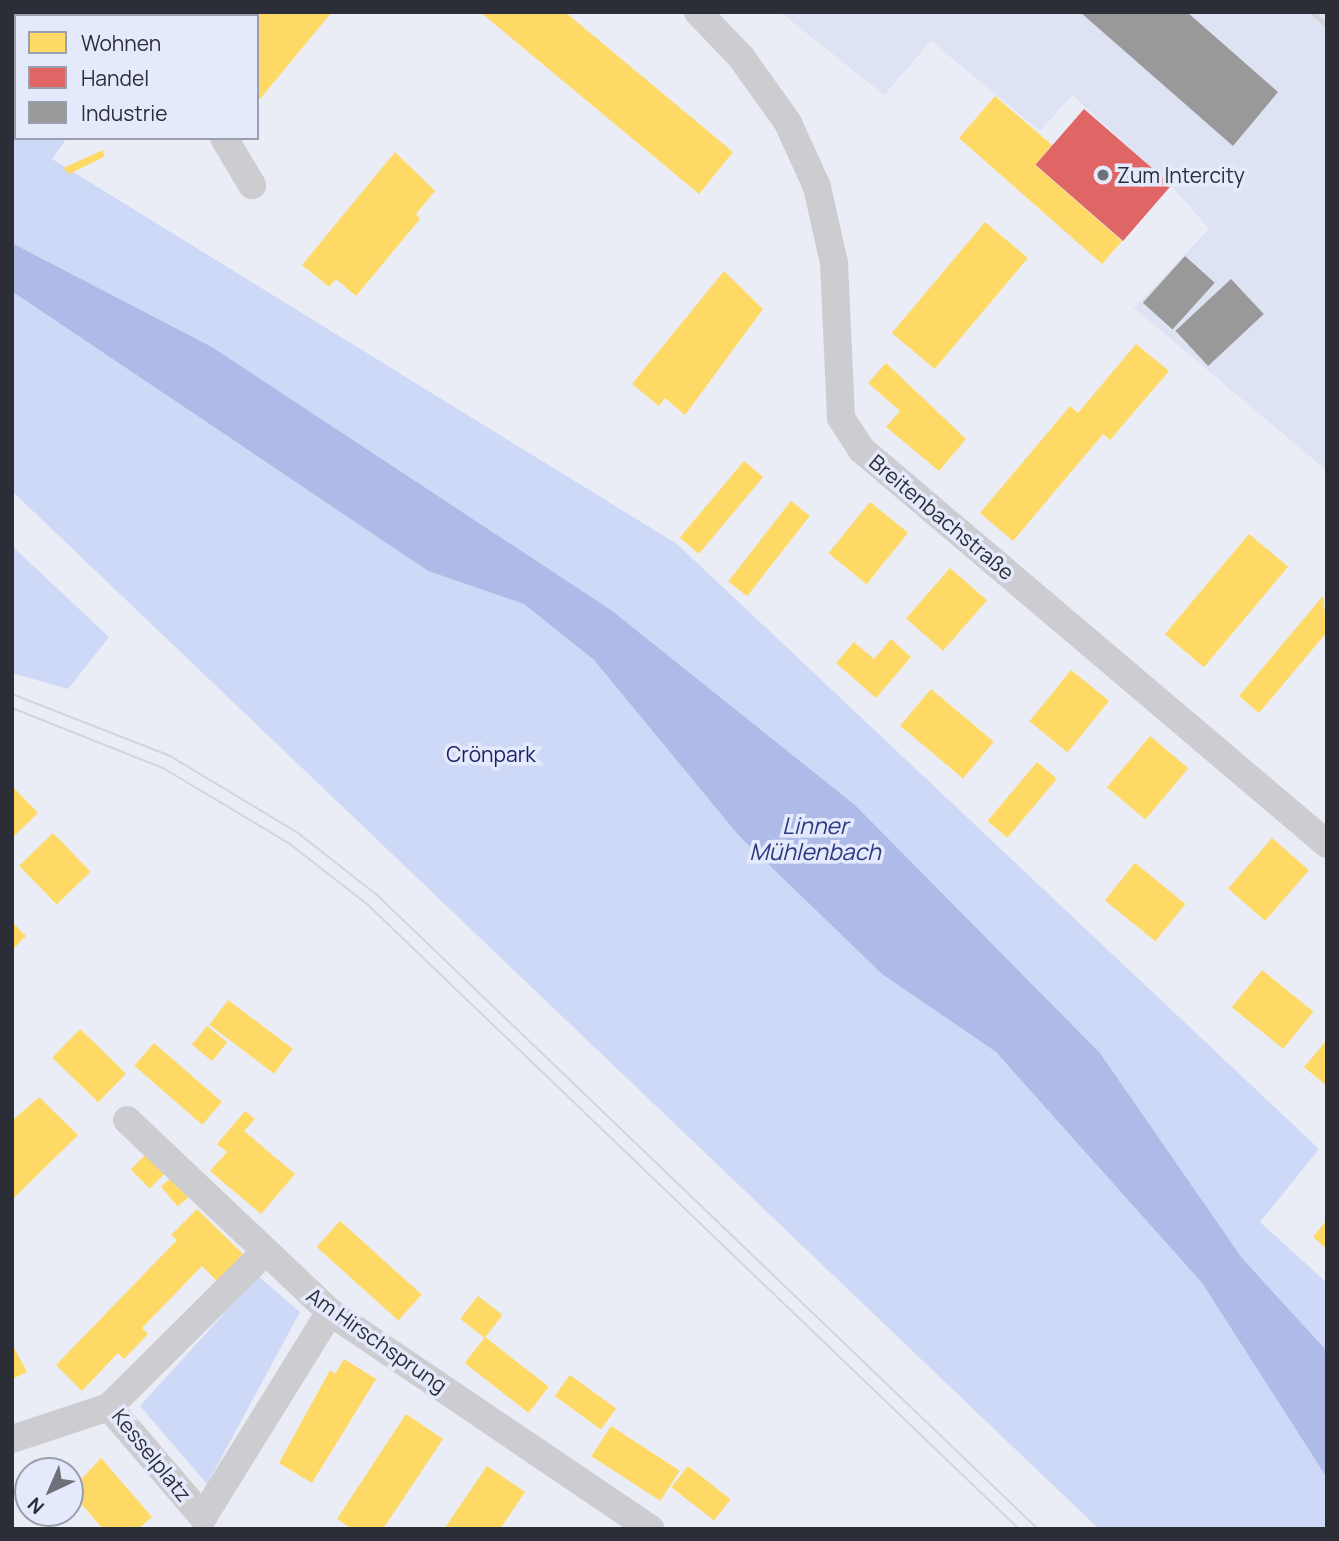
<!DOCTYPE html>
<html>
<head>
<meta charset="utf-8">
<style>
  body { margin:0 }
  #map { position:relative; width:1339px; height:1541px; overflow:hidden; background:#eaedf6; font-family:Manrope,sans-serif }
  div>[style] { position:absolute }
  .built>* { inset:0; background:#dee3f4 }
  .green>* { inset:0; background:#ced8f7 }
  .water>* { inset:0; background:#aebbe8 }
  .homes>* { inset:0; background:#ffd966; transform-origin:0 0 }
  .shops>* { inset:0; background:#e06666; transform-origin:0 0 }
  .industry>* { inset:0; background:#999; transform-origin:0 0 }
  .street>* { height:28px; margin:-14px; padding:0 14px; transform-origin:14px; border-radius:14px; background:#cdcdd1 }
  .tram>* { height:2px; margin:-1px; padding:0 1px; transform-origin:1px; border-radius:1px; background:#d4d5d8 }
  .rail>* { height:5px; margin:-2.5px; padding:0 2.5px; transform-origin:2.5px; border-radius:2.5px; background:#d4d5d8 }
  .dots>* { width:19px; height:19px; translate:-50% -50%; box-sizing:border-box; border:4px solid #e4eafc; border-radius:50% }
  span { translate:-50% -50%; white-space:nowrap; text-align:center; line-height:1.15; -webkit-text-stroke:7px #e4eafc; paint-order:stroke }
  .poi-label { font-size:21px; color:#2b2e36 }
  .left { translate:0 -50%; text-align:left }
  .street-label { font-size:21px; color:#2b2e36 }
  .park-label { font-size:21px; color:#1a1f65 }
  .water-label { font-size:23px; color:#2e3880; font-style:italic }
  .frame { position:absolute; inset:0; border:14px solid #2b2e36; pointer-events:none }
  .legend { position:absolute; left:14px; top:14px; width:245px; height:126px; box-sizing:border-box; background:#e4eafc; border:2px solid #9a9fad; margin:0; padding:9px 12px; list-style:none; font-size:21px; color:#2b2e36 }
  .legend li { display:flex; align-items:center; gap:14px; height:35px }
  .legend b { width:35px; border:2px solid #9a9fad }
  .north { position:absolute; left:14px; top:1457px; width:70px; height:70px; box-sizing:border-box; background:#e4eafc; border:2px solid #9a9fad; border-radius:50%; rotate:224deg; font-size:19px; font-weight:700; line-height:28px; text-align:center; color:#2b2e36 }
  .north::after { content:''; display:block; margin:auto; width:24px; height:32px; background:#6e7179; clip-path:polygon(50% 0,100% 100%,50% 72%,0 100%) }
</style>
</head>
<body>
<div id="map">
  <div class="built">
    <div style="clip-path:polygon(780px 12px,1327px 12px,1327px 471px,1134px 308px,1209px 229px,1171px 185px,1072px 95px,1040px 131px,931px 41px,884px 95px)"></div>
  </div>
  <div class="green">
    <div style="clip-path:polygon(12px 12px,157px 12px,16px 16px,16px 138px,67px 138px,52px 159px,677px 544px,1319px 1149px,1260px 1222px,1327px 1283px,1327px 1351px,1242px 1258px,1100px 1053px,855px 805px,611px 610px,212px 347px,12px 243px)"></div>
    <div style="clip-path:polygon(12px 291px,428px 571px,524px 604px,594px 660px,739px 836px,882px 974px,996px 1052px,1202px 1283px,1327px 1478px,1327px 1529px,1099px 1529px,12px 491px)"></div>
    <div style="clip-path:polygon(12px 546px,109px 637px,68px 689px,12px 673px)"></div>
    <div style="clip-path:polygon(258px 1276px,300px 1312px,207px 1484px,140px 1406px)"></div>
  </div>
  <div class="water">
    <div style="clip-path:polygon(12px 243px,212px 347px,611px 610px,855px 805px,1100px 1053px,1242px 1258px,1327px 1351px,1327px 1478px,1202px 1283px,996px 1052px,882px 974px,739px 836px,594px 660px,524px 604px,428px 571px,13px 292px)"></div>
  </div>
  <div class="homes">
    <div style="clip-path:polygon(259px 12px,332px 12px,260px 99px,257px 97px)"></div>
    <div style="clip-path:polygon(480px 12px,565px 12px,733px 152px,699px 194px)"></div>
    <div style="clip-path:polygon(995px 96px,1052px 145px,1035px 165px,1122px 241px,1102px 264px,959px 138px)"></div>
    <div style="clip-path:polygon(103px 150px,104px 157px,69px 174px,63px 168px)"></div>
    <div style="clip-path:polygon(395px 152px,435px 191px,416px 214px,420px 219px,356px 296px,336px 279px,329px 287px,302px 265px)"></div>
    <div style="left:985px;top:222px;width:56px;height:145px;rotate:40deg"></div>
    <div style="clip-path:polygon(724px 271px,763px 309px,685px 415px,665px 398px,659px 406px,632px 384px)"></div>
    <div style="clip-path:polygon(1136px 344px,1169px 371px,1110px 440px,1103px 434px,1013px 541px,980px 513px,1070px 406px,1078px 413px)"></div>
    <div style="clip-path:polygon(886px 363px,966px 439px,939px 471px,886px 427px,900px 411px,868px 383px)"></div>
    <div style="left:744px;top:461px;width:25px;height:100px;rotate:40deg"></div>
    <div style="left:791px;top:501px;width:24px;height:102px;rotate:38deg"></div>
    <div style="left:870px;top:502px;width:49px;height:66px;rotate:39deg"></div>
    <div style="left:1249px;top:534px;width:51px;height:131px;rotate:40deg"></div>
    <div style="left:950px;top:568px;width:49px;height:67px;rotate:41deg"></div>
    <div style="clip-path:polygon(1323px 596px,1327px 632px,1259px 713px,1239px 696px)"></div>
    <div style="clip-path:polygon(891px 639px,911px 657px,876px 698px,836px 663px,854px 642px,874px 659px)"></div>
    <div style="left:1071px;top:670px;width:49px;height:66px;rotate:39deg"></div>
    <div style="left:931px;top:689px;width:82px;height:48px;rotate:40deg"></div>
    <div style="left:1150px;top:736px;width:50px;height:67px;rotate:40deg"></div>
    <div style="left:1037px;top:762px;width:26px;height:77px;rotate:40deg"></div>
    <div style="clip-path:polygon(12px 786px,38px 813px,12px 838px)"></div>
    <div style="left:53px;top:833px;width:54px;height:47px;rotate:46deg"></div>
    <div style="left:1272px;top:838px;width:49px;height:67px;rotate:41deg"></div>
    <div style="left:1135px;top:863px;width:65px;height:48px;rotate:39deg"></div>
    <div style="clip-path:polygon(12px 922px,26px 936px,12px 950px)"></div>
    <div style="left:1262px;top:970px;width:66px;height:48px;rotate:39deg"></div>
    <div style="left:228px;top:1000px;width:81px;height:31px;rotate:37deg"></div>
    <div style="left:207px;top:1026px;width:26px;height:24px;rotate:39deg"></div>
    <div style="left:80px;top:1029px;width:64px;height:40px;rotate:44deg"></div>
    <div style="clip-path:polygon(1327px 1040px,1327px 1086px,1304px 1067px)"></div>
    <div style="left:154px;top:1043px;width:90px;height:30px;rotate:41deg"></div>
    <div style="clip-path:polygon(39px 1097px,78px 1135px,12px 1200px,12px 1121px)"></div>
    <div style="clip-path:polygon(245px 1111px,255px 1119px,244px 1131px,295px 1174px,261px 1214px,210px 1171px,227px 1152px,217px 1144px)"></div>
    <div style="left:149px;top:1151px;width:27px;height:26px;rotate:45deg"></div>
    <div style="left:177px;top:1173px;width:26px;height:21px;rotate:50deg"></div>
    <div style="clip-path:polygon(197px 1209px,243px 1254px,217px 1281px,202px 1266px,142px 1328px,148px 1334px,124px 1359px,118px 1353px,82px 1391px,56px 1365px,177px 1240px,171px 1235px)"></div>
    <div style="clip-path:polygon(1327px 1220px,1327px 1249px,1313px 1237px)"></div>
    <div style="left:340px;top:1221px;width:110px;height:35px;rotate:42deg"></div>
    <div style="left:478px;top:1296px;width:31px;height:29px;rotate:38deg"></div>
    <div style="left:485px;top:1337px;width:81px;height:33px;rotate:38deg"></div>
    <div style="clip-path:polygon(12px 1344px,27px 1372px,12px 1379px)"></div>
    <div style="clip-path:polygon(344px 1359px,376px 1379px,312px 1483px,279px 1463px,330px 1370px,335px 1374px)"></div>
    <div style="left:570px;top:1375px;width:57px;height:26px;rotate:36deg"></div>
    <div style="clip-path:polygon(406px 1414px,443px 1439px,383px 1529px,352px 1529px,337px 1519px)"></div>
    <div style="left:611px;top:1426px;width:82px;height:36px;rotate:33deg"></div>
    <div style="clip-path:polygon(101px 1458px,152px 1517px,138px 1529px,103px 1529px,70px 1491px)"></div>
    <div style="clip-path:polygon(487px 1466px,525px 1492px,500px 1529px,444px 1529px)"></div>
    <div style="left:688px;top:1466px;width:54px;height:27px;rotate:38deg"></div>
  </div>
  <div class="shops">
    <div style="left:1084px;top:109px;width:116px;height:74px;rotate:41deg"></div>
  </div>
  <div class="industry">
    <div style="clip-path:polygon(1080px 12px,1187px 12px,1278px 92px,1233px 146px)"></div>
    <div style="left:1185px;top:256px;width:40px;height:63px;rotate:42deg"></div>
    <div style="left:1231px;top:279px;width:48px;height:76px;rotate:47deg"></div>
  </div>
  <div class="street">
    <div style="left:698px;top:12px;width:62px;rotate:46.3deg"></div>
    <div style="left:741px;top:57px;width:81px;rotate:54.5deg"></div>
    <div style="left:788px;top:123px;width:70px;rotate:65.6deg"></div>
    <div style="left:817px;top:187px;width:78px;rotate:77.4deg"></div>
    <div style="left:834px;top:263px;width:155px;rotate:87.4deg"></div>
    <div style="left:841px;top:418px;width:38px;rotate:57deg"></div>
    <div style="left:862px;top:450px;width:609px;rotate:40.28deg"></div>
    <div style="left:199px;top:16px;width:4px;rotate:-63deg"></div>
    <div style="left:224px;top:138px;width:55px;rotate:59.2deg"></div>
    <div style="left:127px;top:1120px;width:279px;rotate:43.4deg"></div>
    <div style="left:330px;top:1312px;width:387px;rotate:34.1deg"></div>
    <div style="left:264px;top:1253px;width:218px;rotate:135.2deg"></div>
    <div style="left:109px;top:1407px;width:145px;rotate:49.5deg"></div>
    <div style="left:203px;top:1517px;width:241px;rotate:-58.2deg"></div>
    <div style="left:12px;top:1439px;width:102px;rotate:-18.3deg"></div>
  </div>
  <div class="tram">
    <div style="left:12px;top:694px;width:170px;rotate:21.4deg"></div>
    <div style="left:170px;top:756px;width:149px;rotate:31deg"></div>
    <div style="left:298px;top:833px;width:100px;rotate:38.1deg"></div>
    <div style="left:377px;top:895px;width:916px;rotate:43.81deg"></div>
    <div style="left:12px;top:708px;width:162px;rotate:21.7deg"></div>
    <div style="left:163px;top:768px;width:148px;rotate:30.9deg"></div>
    <div style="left:290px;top:844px;width:99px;rotate:38deg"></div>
    <div style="left:368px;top:905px;width:902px;rotate:43.79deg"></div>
  </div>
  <div class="rail">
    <div style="left:1312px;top:12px;width:21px;rotate:43deg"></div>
  </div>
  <div class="dots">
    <div style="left:1103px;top:175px;background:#6e7179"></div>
  </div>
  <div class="poi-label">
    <span class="left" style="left:1117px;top:175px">Zum Intercity</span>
  </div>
  <div class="street-label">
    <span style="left:942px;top:517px;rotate:40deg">Breitenbachstraße</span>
    <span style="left:377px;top:1340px;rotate:35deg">Am Hirschsprung</span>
    <span style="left:152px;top:1455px;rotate:51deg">Kesselplatz</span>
  </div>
  <div class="park-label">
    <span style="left:491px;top:754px">Crönpark</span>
  </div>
  <div class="water-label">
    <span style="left:815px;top:838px">Linner<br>Mühlenbach</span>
  </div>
  <div class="frame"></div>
  <ul class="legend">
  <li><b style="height:19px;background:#ffd966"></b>Wohnen</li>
  <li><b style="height:19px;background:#e06666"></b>Handel</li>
  <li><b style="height:19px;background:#999"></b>Industrie</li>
  </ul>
  <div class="north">N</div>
</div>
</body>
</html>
